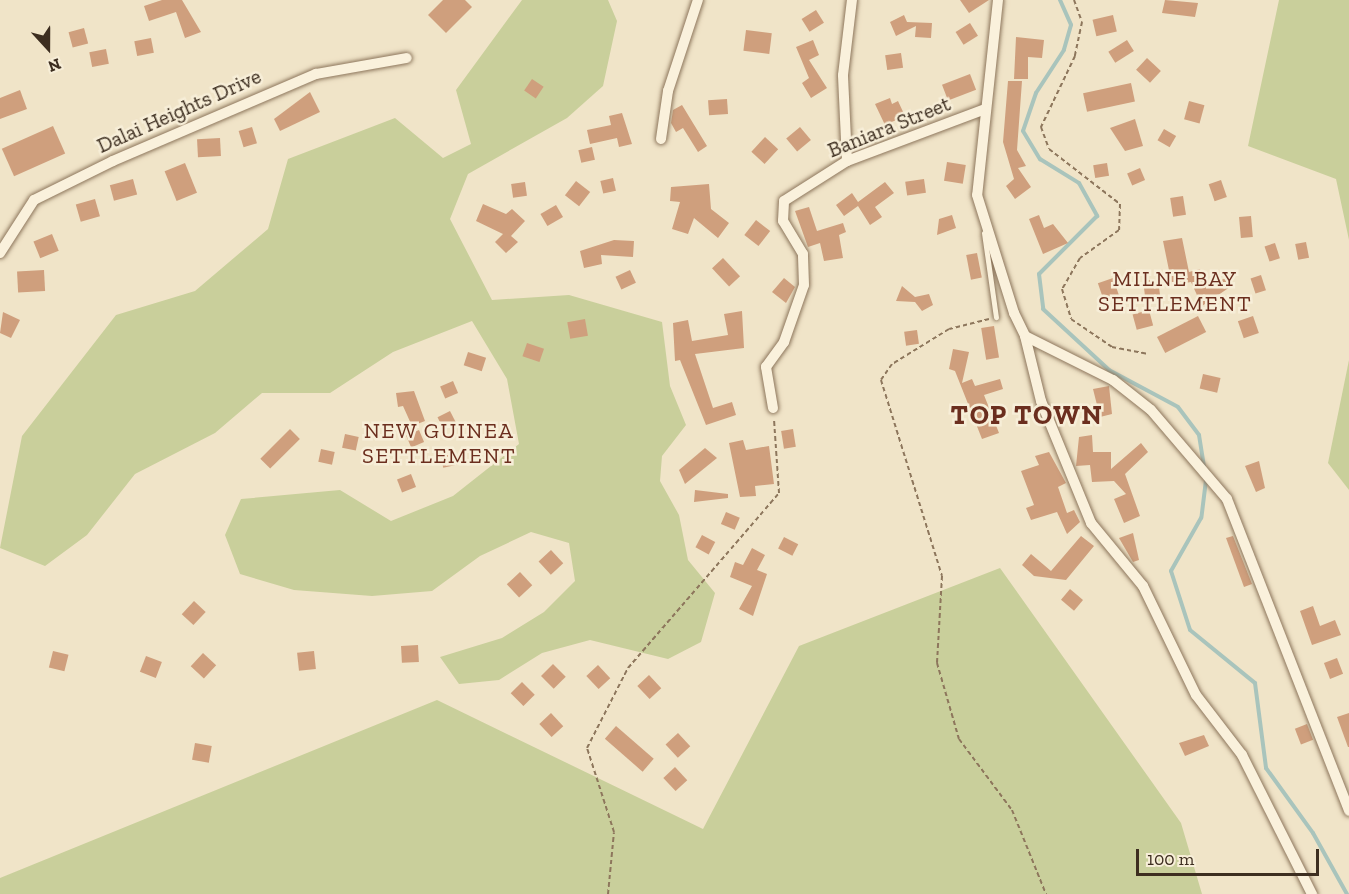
<!DOCTYPE html>
<html>
<head>
<meta charset="utf-8">
<style>
  body { margin:0 }
  #map { position:relative; width:1349px; height:894px; overflow:hidden; background:#f0e4c8; font-family:"Zilla Slab",serif }
  div>[style] { position:absolute }
  .green>* { inset:0; background:#c9cf9b }
  .stream>* { height:4px; margin:-2px; padding:0 2px; transform-origin:2px; border-radius:2px; background:#a9c4bc }
  .building>* { inset:0; background:#cf9f7d; transform-origin:0 0 }
  .path>* { height:2px; margin-top:-1px; transform-origin:0; background:repeating-linear-gradient(90deg,#8d765c 0 4.5px,transparent 0 7.5px) }
  .roads { filter:drop-shadow(0 0 2px #8d765c) drop-shadow(0 0 2px #8d765c) }
  .service>* { height:5px; margin:-2.5px; padding:0 2.5px; transform-origin:2.5px; border-radius:2.5px; background:#faf1dc }
  .minor>* { height:10px; margin:-5px; padding:0 5px; transform-origin:5px; border-radius:5px; background:#faf1dc }
  span { translate:-50% -50%; white-space:nowrap; text-align:center; line-height:1.15; -webkit-text-stroke:5px #f7eed8; paint-order:stroke }
  .street-label { font-size:21px; color:#3d2e20 }
  .neighbourhood-label { font-size:22px; color:#6b2e1e; letter-spacing:1.5px }
  .district-label { font-size:27px; color:#6b2e1e; font-weight:700; letter-spacing:1.5px }
  .north { position:absolute; left:18px; top:18px; width:60px; height:60px; -webkit-text-stroke:4px #f7eed8; paint-order:stroke; rotate:159deg; font-size:16px; font-weight:700; line-height:24px; text-align:center; color:#3d2e20 }
  .north::after { content:''; display:block; margin:auto; width:21px; height:27px; background:#3d2e20; clip-path:polygon(50% 0,100% 100%,50% 72%,0 100%) }
  .scale { position:absolute; left:1136px; top:849px; width:183px; height:27px; box-sizing:border-box; border:3px solid #3d2e20; border-top:0; padding-left:8px; font-size:18px; line-height:21px; white-space:nowrap; color:#3d2e20; -webkit-text-stroke:4px #f7eed8; paint-order:stroke }
</style>
</head>
<body>
<div id="map">
  <div class="green">
    <div style="clip-path:polygon(522px 0,608px 0,617px 21px,603px 86px,567px 118px,468px 174px,450px 219px,492px 300px,569px 295px,662px 322px,670px 386px,686px 425px,662px 456px,660px 481px,679px 515px,688px 560px,715px 593px,701px 642px,668px 659px,590px 640px,542px 653px,499px 680px,459px 684px,440px 657px,502px 638px,544px 612px,575px 581px,569px 543px,531px 532px,480px 556px,432px 591px,372px 596px,294px 590px,240px 574px,225px 535px,241px 499px,340px 490px,391px 521px,453px 496px,519px 444px,507px 379px,472px 321px,393px 352px,330px 393px,262px 393px,215px 433px,135px 474px,87px 535px,45px 566px,0 548px,22px 436px,116px 315px,195px 291px,268px 229px,288px 159px,395px 118px,443px 158px,471px 144px,456px 90px)"></div>
    <div style="clip-path:polygon(1279px 0,1349px 0,1349px 240px,1336px 179px,1248px 146px)"></div>
    <div style="clip-path:polygon(1349px 360px,1349px 490px,1328px 463px)"></div>
    <div style="clip-path:polygon(1000px 568px,1181px 823px,1202px 894px,0 894px,0 878px,437px 700px,703px 829px,799px 646px)"></div>
  </div>
  <div class="stream">
    <div style="left:1060px;top:0;width:27px;rotate:66deg"></div>
    <div style="left:1071px;top:25px;width:26px;rotate:106deg"></div>
    <div style="left:1064px;top:50px;width:51px;rotate:123.1deg"></div>
    <div style="left:1036px;top:93px;width:40px;rotate:108.9deg"></div>
    <div style="left:1023px;top:131px;width:33px;rotate:59deg"></div>
    <div style="left:1040px;top:159px;width:46px;rotate:31.6deg"></div>
    <div style="left:1079px;top:183px;width:38px;rotate:61deg"></div>
    <div style="left:1097px;top:216px;width:82px;rotate:135deg"></div>
    <div style="left:1039px;top:274px;width:35px;rotate:83deg"></div>
    <div style="left:1043px;top:309px;width:90px;rotate:42.7deg"></div>
    <div style="left:1109px;top:370px;width:78px;rotate:28.2deg"></div>
    <div style="left:1178px;top:407px;width:35px;rotate:53deg"></div>
    <div style="left:1199px;top:435px;width:32px;rotate:81deg"></div>
    <div style="left:1206px;top:480px;width:38px;rotate:97deg"></div>
    <div style="left:1201px;top:518px;width:61px;rotate:119.5deg"></div>
    <div style="left:1171px;top:571px;width:62px;rotate:72.1deg"></div>
    <div style="left:1190px;top:630px;width:84px;rotate:39.2deg"></div>
    <div style="left:1255px;top:683px;width:86px;rotate:82.6deg"></div>
    <div style="left:1266px;top:768px;width:80px;rotate:54.1deg"></div>
    <div style="left:1313px;top:833px;width:70px;rotate:60.9deg"></div>
  </div>
  <div class="building">
    <div style="clip-path:polygon(162px 0,182px 0,201px 32px,185px 38px,176px 12px,149px 21px,144px 6px)"></div>
    <div style="clip-path:polygon(443px 0,465px 0,472px 7px,446px 33px,428px 15px)"></div>
    <div style="clip-path:polygon(960px 0,989px 0,969px 13px)"></div>
    <div style="clip-path:polygon(1165px 0,1198px 3px,1195px 17px,1162px 13px)"></div>
    <div style="left:816px;top:10px;width:15px;height:17px;rotate:58deg"></div>
    <div style="clip-path:polygon(904px 15px,907px 22px,932px 23px,931px 38px,915px 37px,916px 26px,896px 36px,890px 22px)"></div>
    <div style="left:1113px;top:15px;width:17px;height:21px;rotate:77deg"></div>
    <div style="left:970px;top:23px;width:15px;height:17px;rotate:58deg"></div>
    <div style="left:84px;top:28px;width:16px;height:16px;rotate:75deg"></div>
    <div style="left:746px;top:30px;width:26px;height:21px;rotate:7deg"></div>
    <div style="clip-path:polygon(1016px 37px,1044px 40px,1042px 58px,1028px 57px,1028px 79px,1014px 79px)"></div>
    <div style="left:151px;top:38px;width:15px;height:17px;rotate:79deg"></div>
    <div style="clip-path:polygon(813px 40px,819px 55px,809px 60px,827px 88px,811px 98px,802px 83px,809px 78px,796px 47px)"></div>
    <div style="left:1127px;top:40px;width:13px;height:22px;rotate:58deg"></div>
    <div style="left:106px;top:49px;width:15px;height:17px;rotate:79deg"></div>
    <div style="left:901px;top:53px;width:15px;height:16px;rotate:82deg"></div>
    <div style="left:1147px;top:58px;width:19px;height:16px;rotate:43deg"></div>
    <div style="left:970px;top:74px;width:17px;height:30px;rotate:69deg"></div>
    <div style="left:532px;top:79px;width:14px;height:14px;rotate:34deg"></div>
    <div style="clip-path:polygon(1008px 81px,1022px 81px,1017px 150px,1026px 166px,1018px 168px,1031px 187px,1015px 199px,1006px 186px,1014px 179px,1003px 142px)"></div>
    <div style="left:1131px;top:83px;width:19px;height:49px;rotate:78deg"></div>
    <div style="clip-path:polygon(20px 90px,27px 109px,0 119px,0 98px)"></div>
    <div style="clip-path:polygon(310px 92px,320px 112px,280px 131px,274px 119px)"></div>
    <div style="clip-path:polygon(890px 98px,892px 104px,898px 101px,905px 116px,885px 125px,875px 104px)"></div>
    <div style="left:727px;top:99px;width:15px;height:19px;rotate:86deg"></div>
    <div style="left:1189px;top:101px;width:16px;height:19px;rotate:15deg"></div>
    <div style="clip-path:polygon(682px 105px,707px 146px,698px 152px,683px 128px,676px 132px,671px 123px,673px 110px)"></div>
    <div style="clip-path:polygon(622px 113px,632px 144px,619px 147px,617px 138px,590px 144px,587px 130px,611px 125px,609px 116px)"></div>
    <div style="clip-path:polygon(1135px 119px,1143px 146px,1125px 151px,1110px 128px)"></div>
    <div style="left:53px;top:126px;width:30px;height:56px;rotate:66deg"></div>
    <div style="left:252px;top:127px;width:17px;height:14px;rotate:73deg"></div>
    <div style="left:800px;top:127px;width:17px;height:18px;rotate:50deg"></div>
    <div style="left:1164px;top:129px;width:14px;height:13px;rotate:30deg"></div>
    <div style="left:765px;top:137px;width:18px;height:20px;rotate:43deg"></div>
    <div style="left:220px;top:138px;width:18px;height:23px;rotate:87deg"></div>
    <div style="left:592px;top:147px;width:13px;height:14px;rotate:77deg"></div>
    <div style="left:947px;top:162px;width:19px;height:19px;rotate:9deg"></div>
    <div style="left:185px;top:163px;width:32px;height:22px;rotate:68deg"></div>
    <div style="left:1107px;top:163px;width:13px;height:14px;rotate:81deg"></div>
    <div style="left:1140px;top:168px;width:13px;height:14px;rotate:67deg"></div>
    <div style="left:613px;top:178px;width:13px;height:13px;rotate:77deg"></div>
    <div style="left:133px;top:179px;width:16px;height:24px;rotate:75deg"></div>
    <div style="left:924px;top:179px;width:14px;height:19px;rotate:82deg"></div>
    <div style="left:1221px;top:180px;width:18px;height:13px;rotate:71deg"></div>
    <div style="left:576px;top:181px;width:18px;height:18px;rotate:38deg"></div>
    <div style="left:525px;top:182px;width:14px;height:14px;rotate:82deg"></div>
    <div style="clip-path:polygon(885px 182px,894px 193px,875px 207px,882px 217px,870px 225px,858px 206px,844px 216px,836px 205px,852px 193px,858px 202px)"></div>
    <div style="clip-path:polygon(709px 184px,711px 209px,729px 223px,718px 238px,694px 218px,688px 234px,672px 229px,680px 202px,670px 201px,671px 187px)"></div>
    <div style="left:1183px;top:196px;width:19px;height:13px;rotate:81deg"></div>
    <div style="left:95px;top:199px;width:18px;height:20px;rotate:74deg"></div>
    <div style="clip-path:polygon(483px 204px,506px 214px,512px 209px,525px 221px,511px 236px,518px 242px,506px 253px,495px 242px,503px 234px,476px 221px)"></div>
    <div style="left:556px;top:205px;width:14px;height:18px;rotate:60deg"></div>
    <div style="clip-path:polygon(809px 207px,817px 231px,843px 223px,846px 232px,839px 235px,843px 258px,824px 261px,820px 243px,808px 247px,795px 211px)"></div>
    <div style="clip-path:polygon(952px 215px,956px 228px,937px 235px,939px 219px)"></div>
    <div style="clip-path:polygon(1039px 215px,1044px 228px,1053px 224px,1068px 243px,1043px 254px,1029px 219px)"></div>
    <div style="left:1251px;top:216px;width:21px;height:12px;rotate:85deg"></div>
    <div style="left:756px;top:220px;width:18px;height:19px;rotate:38deg"></div>
    <div style="left:52px;top:234px;width:18px;height:20px;rotate:68deg"></div>
    <div style="clip-path:polygon(1182px 238px,1189px 272px,1200px 269px,1205px 287px,1226px 278px,1230px 287px,1202px 306px,1191px 282px,1172px 285px,1163px 241px)"></div>
    <div style="clip-path:polygon(614px 240px,634px 241px,633px 257px,601px 255px,602px 264px,584px 268px,580px 251px)"></div>
    <div style="left:1306px;top:242px;width:16px;height:11px;rotate:79deg"></div>
    <div style="left:1275px;top:243px;width:16px;height:11px;rotate:72deg"></div>
    <div style="left:977px;top:253px;width:25px;height:11px;rotate:79deg"></div>
    <div style="left:723px;top:258px;width:25px;height:15px;rotate:47deg"></div>
    <div style="left:44px;top:270px;width:21px;height:27px;rotate:87deg"></div>
    <div style="left:630px;top:270px;width:14px;height:16px;rotate:65deg"></div>
    <div style="left:1261px;top:275px;width:16px;height:11px;rotate:72deg"></div>
    <div style="clip-path:polygon(784px 278px,795px 287px,786px 303px,772px 292px)"></div>
    <div style="left:1113px;top:278px;width:18px;height:16px;rotate:71deg"></div>
    <div style="left:1158px;top:279px;width:17px;height:15px;rotate:83deg"></div>
    <div style="clip-path:polygon(902px 286px,915px 297px,929px 294px,933px 305px,922px 311px,915px 302px,896px 301px)"></div>
    <div style="left:1149px;top:310px;width:16px;height:17px;rotate:75deg"></div>
    <div style="clip-path:polygon(742px 311px,744px 348px,695px 354px,713px 408px,732px 402px,736px 415px,706px 425px,680px 360px,675px 361px,673px 323px,688px 320px,692px 341px,728px 335px,724px 314px)"></div>
    <div style="clip-path:polygon(3px 312px,20px 320px,11px 338px,0 333px)"></div>
    <div style="left:1198px;top:316px;width:18px;height:46px;rotate:63deg"></div>
    <div style="left:1253px;top:316px;width:18px;height:16px;rotate:71deg"></div>
    <div style="left:585px;top:319px;width:17px;height:18px;rotate:80deg"></div>
    <div style="left:994px;top:326px;width:32px;height:13px;rotate:81deg"></div>
    <div style="left:917px;top:330px;width:14px;height:13px;rotate:82deg"></div>
    <div style="left:527px;top:343px;width:18px;height:14px;rotate:19deg"></div>
    <div style="clip-path:polygon(953px 349px,969px 352px,962px 383px,972px 379px,975px 386px,1000px 379px,1003px 389px,984px 395px,999px 433px,982px 439px,955px 371px,949px 369px)"></div>
    <div style="left:468px;top:352px;width:19px;height:14px;rotate:18deg"></div>
    <div style="left:1203px;top:374px;width:18px;height:15px;rotate:13deg"></div>
    <div style="left:453px;top:381px;width:13px;height:14px;rotate:67deg"></div>
    <div style="clip-path:polygon(1109px 386px,1112px 414px,1100px 417px,1093px 389px)"></div>
    <div style="clip-path:polygon(414px 391px,425px 421px,412px 426px,403px 406px,398px 407px,396px 393px)"></div>
    <div style="left:450px;top:411px;width:13px;height:14px;rotate:63deg"></div>
    <div style="left:290px;top:429px;width:14px;height:42px;rotate:45deg"></div>
    <div style="left:793px;top:429px;width:18px;height:12px;rotate:81deg"></div>
    <div style="left:419px;top:430px;width:13px;height:14px;rotate:67deg"></div>
    <div style="left:345px;top:434px;width:14px;height:14px;rotate:12deg"></div>
    <div style="clip-path:polygon(1092px 435px,1093px 452px,1111px 452px,1111px 469px,1141px 443px,1148px 452px,1125px 474px,1140px 516px,1124px 523px,1114px 499px,1126px 494px,1114px 481px,1092px 482px,1090px 465px,1076px 466px,1079px 437px)"></div>
    <div style="clip-path:polygon(743px 440px,746px 450px,769px 446px,774px 484px,755px 486px,756px 496px,740px 497px,729px 443px)"></div>
    <div style="clip-path:polygon(705px 448px,717px 458px,685px 484px,679px 470px)"></div>
    <div style="left:321px;top:449px;width:14px;height:13px;rotate:12deg"></div>
    <div style="left:454px;top:452px;width:13px;height:14px;rotate:77deg"></div>
    <div style="clip-path:polygon(1049px 452px,1066px 483px,1058px 487px,1067px 513px,1074px 510px,1080px 522px,1067px 534px,1057px 512px,1031px 520px,1026px 508px,1034px 505px,1021px 471px,1039px 465px,1035px 456px)"></div>
    <div style="clip-path:polygon(1259px 461px,1265px 488px,1256px 492px,1245px 466px)"></div>
    <div style="left:411px;top:474px;width:14px;height:15px;rotate:69deg"></div>
    <div style="clip-path:polygon(695px 490px,728px 494px,728px 498px,694px 502px)"></div>
    <div style="left:726px;top:512px;width:15px;height:13px;rotate:23deg"></div>
    <div style="clip-path:polygon(1133px 533px,1139px 560px,1133px 562px,1119px 538px)"></div>
    <div style="left:702px;top:535px;width:15px;height:14px;rotate:28deg"></div>
    <div style="clip-path:polygon(1081px 536px,1094px 546px,1066px 580px,1034px 576px,1022px 565px,1031px 554px,1051px 571px)"></div>
    <div style="clip-path:polygon(1233px 536px,1252px 584px,1244px 587px,1226px 538px)"></div>
    <div style="left:784px;top:537px;width:16px;height:13px;rotate:27deg"></div>
    <div style="clip-path:polygon(752px 548px,765px 555px,757px 570px,767px 574px,753px 616px,739px 609px,752px 586px,730px 577px,735px 562px,743px 565px)"></div>
    <div style="left:551px;top:550px;width:18px;height:17px;rotate:47deg"></div>
    <div style="left:520px;top:572px;width:18px;height:18px;rotate:47deg"></div>
    <div style="left:1070px;top:589px;width:17px;height:14px;rotate:40deg"></div>
    <div style="left:194px;top:601px;width:16px;height:18px;rotate:43deg"></div>
    <div style="clip-path:polygon(1313px 606px,1320px 626px,1335px 620px,1341px 635px,1312px 645px,1300px 611px)"></div>
    <div style="left:418px;top:645px;width:17px;height:17px;rotate:87deg"></div>
    <div style="left:53px;top:651px;width:16px;height:17px;rotate:14deg"></div>
    <div style="left:314px;top:651px;width:18px;height:17px;rotate:84deg"></div>
    <div style="left:203px;top:653px;width:18px;height:18px;rotate:43deg"></div>
    <div style="left:146px;top:656px;width:17px;height:17px;rotate:21deg"></div>
    <div style="left:1337px;top:658px;width:17px;height:14px;rotate:69deg"></div>
    <div style="left:553px;top:664px;width:18px;height:17px;rotate:45deg"></div>
    <div style="left:598px;top:665px;width:18px;height:16px;rotate:47deg"></div>
    <div style="left:649px;top:675px;width:18px;height:16px;rotate:47deg"></div>
    <div style="left:522px;top:682px;width:18px;height:16px;rotate:45deg"></div>
    <div style="left:551px;top:713px;width:18px;height:16px;rotate:47deg"></div>
    <div style="clip-path:polygon(1349px 713px,1349px 747px,1348px 747px,1337px 717px)"></div>
    <div style="left:1307px;top:724px;width:17px;height:13px;rotate:69deg"></div>
    <div style="left:616px;top:726px;width:50px;height:17px;rotate:41deg"></div>
    <div style="left:678px;top:733px;width:18px;height:17px;rotate:47deg"></div>
    <div style="clip-path:polygon(1204px 735px,1209px 746px,1185px 756px,1179px 743px)"></div>
    <div style="left:195px;top:743px;width:17px;height:17px;rotate:10deg"></div>
    <div style="left:675px;top:767px;width:18px;height:16px;rotate:47deg"></div>
  </div>
  <div class="path">
    <div style="left:1074px;top:0;width:23px;rotate:70deg"></div>
    <div style="left:1082px;top:22px;width:35px;rotate:102deg"></div>
    <div style="left:1075px;top:56px;width:79px;rotate:115.6deg"></div>
    <div style="left:1041px;top:127px;width:23px;rotate:70deg"></div>
    <div style="left:1049px;top:149px;width:90px;rotate:37.8deg"></div>
    <div style="left:1120px;top:204px;width:26px;rotate:92deg"></div>
    <div style="left:1119px;top:230px;width:48px;rotate:144.3deg"></div>
    <div style="left:1080px;top:258px;width:36px;rotate:120deg"></div>
    <div style="left:1062px;top:289px;width:31px;rotate:73deg"></div>
    <div style="left:1071px;top:319px;width:50px;rotate:34.3deg"></div>
    <div style="left:1112px;top:347px;width:37px;rotate:11deg"></div>
    <div style="left:989px;top:319px;width:41px;rotate:166deg"></div>
    <div style="left:949px;top:329px;width:67px;rotate:148.4deg"></div>
    <div style="left:892px;top:364px;width:19px;rotate:125deg"></div>
    <div style="left:881px;top:380px;width:205px;rotate:72.7deg"></div>
    <div style="left:942px;top:576px;width:87px;rotate:93.3deg"></div>
    <div style="left:937px;top:663px;width:79px;rotate:73.9deg"></div>
    <div style="left:959px;top:739px;width:89px;rotate:53.3deg"></div>
    <div style="left:1012px;top:810px;width:91px;rotate:68deg"></div>
    <div style="left:608px;top:894px;width:62px;rotate:-84.5deg"></div>
    <div style="left:614px;top:832px;width:88px;rotate:-107.8deg"></div>
    <div style="left:587px;top:748px;width:90px;rotate:-62.9deg"></div>
    <div style="left:628px;top:668px;width:231px;rotate:-49.2deg"></div>
    <div style="left:779px;top:493px;width:74px;rotate:-93.9deg"></div>
  </div>
  <div class="roads">
    <div class="service">
      <div style="left:984px;top:233px;width:85px;rotate:81.9deg"></div>
    </div>
    <div class="minor">
      <div style="left:998px;top:0;width:196px;rotate:96.1deg"></div>
      <div style="left:977px;top:195px;width:124px;rotate:72.6deg"></div>
      <div style="left:1014px;top:313px;width:25px;rotate:64deg"></div>
      <div style="left:1025px;top:336px;width:98px;rotate:26.6deg"></div>
      <div style="left:1113px;top:380px;width:48px;rotate:38.3deg"></div>
      <div style="left:1151px;top:410px;width:117px;rotate:49.5deg"></div>
      <div style="left:1227px;top:499px;width:335px;rotate:68.6deg"></div>
      <div style="left:661px;top:139px;width:49px;rotate:-81.7deg"></div>
      <div style="left:668px;top:91px;width:96px;rotate:-71.8deg"></div>
      <div style="left:847px;top:161px;width:86px;rotate:-92.7deg"></div>
      <div style="left:843px;top:75px;width:76px;rotate:-83.2deg"></div>
      <div style="left:0;top:253px;width:63px;rotate:-57.3deg"></div>
      <div style="left:34px;top:200px;width:88px;rotate:-26.3deg"></div>
      <div style="left:113px;top:161px;width:221px;rotate:-23.2deg"></div>
      <div style="left:316px;top:74px;width:92px;rotate:-10deg"></div>
      <div style="left:1025px;top:336px;width:67px;rotate:76.2deg"></div>
      <div style="left:1041px;top:401px;width:132px;rotate:67.7deg"></div>
      <div style="left:1091px;top:523px;width:82px;rotate:50.5deg"></div>
      <div style="left:1143px;top:586px;width:121px;rotate:64.1deg"></div>
      <div style="left:1196px;top:695px;width:76px;rotate:52.5deg"></div>
      <div style="left:1242px;top:755px;width:156px;rotate:63.3deg"></div>
      <div style="left:773px;top:408px;width:42px;rotate:-99.7deg"></div>
      <div style="left:766px;top:367px;width:31px;rotate:-54deg"></div>
      <div style="left:784px;top:342px;width:60px;rotate:-70.7deg"></div>
      <div style="left:804px;top:285px;width:31px;rotate:-92deg"></div>
      <div style="left:803px;top:254px;width:39px;rotate:-121deg"></div>
      <div style="left:783px;top:221px;width:20px;rotate:-87deg"></div>
      <div style="left:784px;top:201px;width:75px;rotate:-32.4deg"></div>
      <div style="left:847px;top:161px;width:147px;rotate:-20.6deg"></div>
    </div>
  </div>
  <div class="street-label">
    <span style="left:179px;top:111px;rotate:-24deg">Dalai Heights Drive</span>
    <span style="left:889px;top:127px;rotate:-22deg">Baniara Street</span>
  </div>
  <div class="neighbourhood-label">
    <span style="left:1175px;top:291px">MILNE BAY<br>SETTLEMENT</span>
    <span style="left:439px;top:443px">NEW GUINEA<br>SETTLEMENT</span>
  </div>
  <div class="district-label">
    <span style="left:1027px;top:416px">TOP TOWN</span>
  </div>
  <div class="north">N</div>
  <div class="scale">100 m</div>
</div>
</body>
</html>
